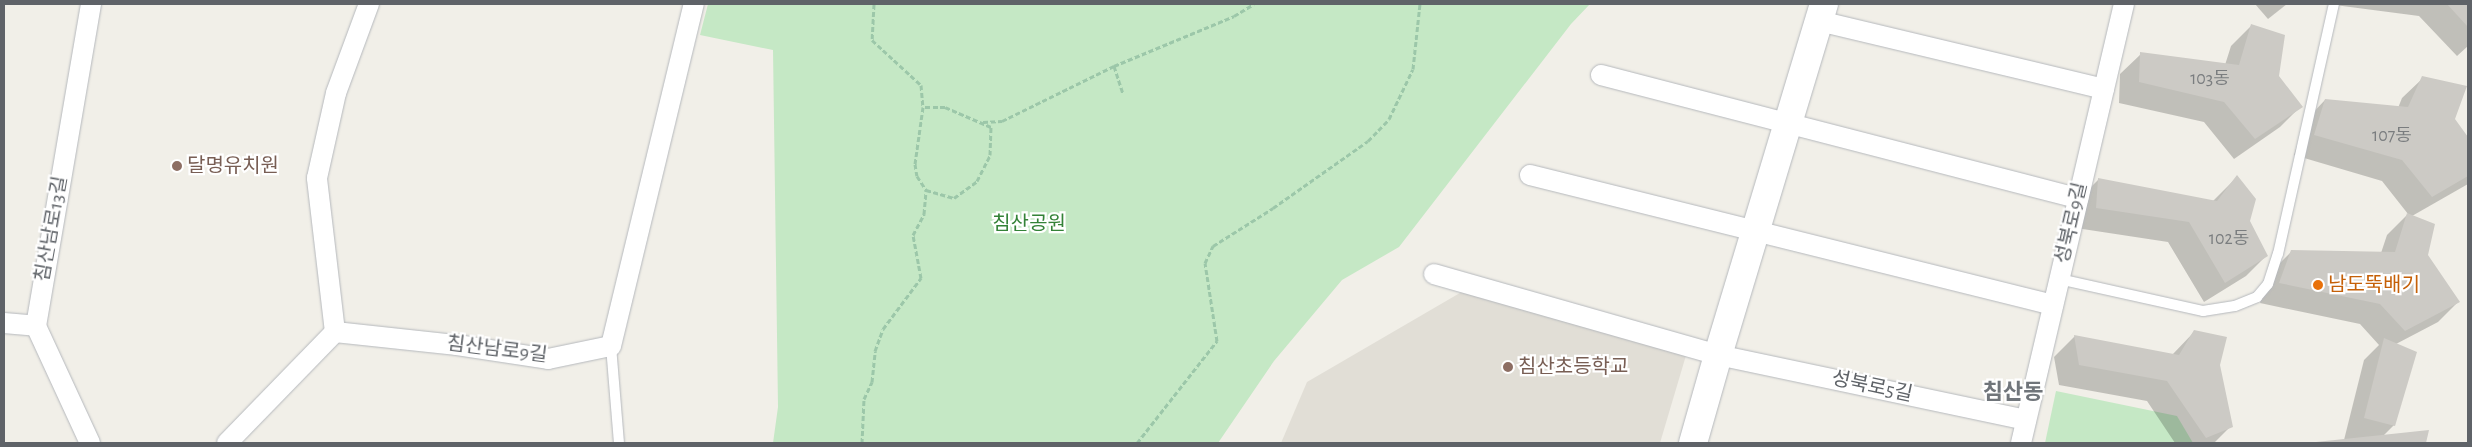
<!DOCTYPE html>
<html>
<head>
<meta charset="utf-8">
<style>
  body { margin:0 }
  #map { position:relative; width:2472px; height:447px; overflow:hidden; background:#f1efe8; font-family:"Alegreya Sans","Noto Sans KR",sans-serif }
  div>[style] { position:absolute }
  .education>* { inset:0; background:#e1ded6 }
  .green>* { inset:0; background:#c5e8c5 }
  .shadow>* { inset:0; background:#0003 }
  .building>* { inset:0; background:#cccac5 }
  .path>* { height:3px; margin-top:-1.5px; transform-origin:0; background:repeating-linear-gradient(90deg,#9cc7a9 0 5px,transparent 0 7.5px) }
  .roads { filter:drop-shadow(0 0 1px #b5b8bc) drop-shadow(0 0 1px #b5b8bc) }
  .lane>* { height:10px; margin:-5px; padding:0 5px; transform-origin:5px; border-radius:5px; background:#fff }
  .street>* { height:20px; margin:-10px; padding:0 10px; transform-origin:10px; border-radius:10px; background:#fff }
  .secondary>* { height:28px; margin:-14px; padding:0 14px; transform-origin:14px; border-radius:14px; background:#fff }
  .dots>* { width:14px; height:14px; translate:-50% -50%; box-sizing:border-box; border:2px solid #fff; border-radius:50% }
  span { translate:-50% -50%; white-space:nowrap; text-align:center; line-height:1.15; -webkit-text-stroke:4.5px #fff; paint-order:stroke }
  .number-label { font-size:18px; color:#7a7d7f }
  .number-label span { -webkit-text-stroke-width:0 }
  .education-label { font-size:20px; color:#785e54 }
  .left { translate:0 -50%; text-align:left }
  .street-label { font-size:20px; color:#5f6368 }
  .park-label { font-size:20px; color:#348238 }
  .food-label { font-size:20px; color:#c56008 }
  .quarter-label { font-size:22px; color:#70757a; font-weight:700 }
  .frame { position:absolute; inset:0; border:5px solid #5f6368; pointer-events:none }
</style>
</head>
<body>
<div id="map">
  <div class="education">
    <div style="clip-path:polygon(1465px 290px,1687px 352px,1660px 443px,1281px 443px,1307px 382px)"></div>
  </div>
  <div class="green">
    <div style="clip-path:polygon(708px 4px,1590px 4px,1571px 24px,1399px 247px,1342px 280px,1274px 361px,1218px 443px,773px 443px,778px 407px,773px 50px,700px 35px)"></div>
    <div style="clip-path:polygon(2056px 391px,2177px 416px,2193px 443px,2045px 443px)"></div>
  </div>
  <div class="shadow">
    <div style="clip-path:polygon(2255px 4px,2287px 4px,2268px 19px)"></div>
    <div style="clip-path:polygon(2327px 4px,2468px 4px,2468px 46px,2457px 56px,2419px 16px)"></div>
    <div style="clip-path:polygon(2251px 26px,2278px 76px,2301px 106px,2280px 127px,2234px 159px,2204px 122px,2119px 103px,2120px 74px,2141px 54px,2225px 65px,2231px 46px)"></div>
    <div style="clip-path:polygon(2423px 78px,2468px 139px,2468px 184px,2412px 216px,2427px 255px,2458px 302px,2438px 322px,2396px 344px,2394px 425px,2383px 436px,2427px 431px,2425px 443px,2316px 443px,2344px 440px,2364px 360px,2379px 345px,2360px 324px,2260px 303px,2271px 272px,2292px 251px,2381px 253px,2387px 235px,2408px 214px,2382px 181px,2294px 155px,2305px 121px,2325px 100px,2398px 108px,2402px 98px)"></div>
    <div style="clip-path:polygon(2237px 177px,2249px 221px,2266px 256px,2246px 276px,2204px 302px,2168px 242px,2076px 228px,2078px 200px,2098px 180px,2213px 201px)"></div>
    <div style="clip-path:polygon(2195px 331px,2219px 365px,2231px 426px,2214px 443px,2175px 443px,2147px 401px,2059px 385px,2054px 357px,2075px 336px,2172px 355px)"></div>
  </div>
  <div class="building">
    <div style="clip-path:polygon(2447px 4px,2468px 4px,2468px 27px)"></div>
    <div style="clip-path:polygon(2251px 24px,2285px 35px,2279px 76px,2303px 107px,2255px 139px,2224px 102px,2139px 82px,2140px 52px,2239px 65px)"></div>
    <div style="clip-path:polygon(2422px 76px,2467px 86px,2455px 119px,2468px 137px,2468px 176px,2432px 197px,2402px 160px,2314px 135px,2325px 99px,2408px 107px)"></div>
    <div style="clip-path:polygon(2237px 175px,2256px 199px,2250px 221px,2268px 256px,2225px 283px,2189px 222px,2096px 208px,2098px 178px,2217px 201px)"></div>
    <div style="clip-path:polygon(2407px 213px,2435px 224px,2428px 255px,2460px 302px,2405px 331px,2380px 304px,2279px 283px,2291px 250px,2395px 252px)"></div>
    <div style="clip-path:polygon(2194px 330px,2227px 337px,2220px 365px,2233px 427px,2206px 438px,2167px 381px,2079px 365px,2074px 335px,2179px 355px)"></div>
    <div style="clip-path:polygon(2384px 338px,2417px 352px,2395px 426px,2364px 418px)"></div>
    <div style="clip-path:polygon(2429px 430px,2426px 443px,2316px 443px,2316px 442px)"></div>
  </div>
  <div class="path">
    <div style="left:874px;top:4px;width:36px;rotate:93deg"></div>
    <div style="left:872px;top:40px;width:67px;rotate:42.6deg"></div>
    <div style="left:921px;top:85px;width:22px;rotate:85deg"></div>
    <div style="left:923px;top:107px;width:58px;rotate:98deg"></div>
    <div style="left:915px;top:164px;width:12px;rotate:81deg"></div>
    <div style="left:917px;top:176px;width:17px;rotate:57deg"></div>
    <div style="left:926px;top:190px;width:29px;rotate:16deg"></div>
    <div style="left:954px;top:198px;width:29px;rotate:-36deg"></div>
    <div style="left:977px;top:181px;width:29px;rotate:-63deg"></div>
    <div style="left:990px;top:155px;width:28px;rotate:-88deg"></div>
    <div style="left:991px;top:127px;width:50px;rotate:-156.5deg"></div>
    <div style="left:945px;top:107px;width:22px;rotate:180deg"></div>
    <div style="left:1114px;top:66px;width:130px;rotate:-22.6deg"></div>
    <div style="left:1234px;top:16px;width:23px;rotate:-31deg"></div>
    <div style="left:983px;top:122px;width:19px;rotate:-3deg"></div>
    <div style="left:1002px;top:121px;width:125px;rotate:-26.2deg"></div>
    <div style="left:1114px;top:66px;width:29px;rotate:72deg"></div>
    <div style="left:862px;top:443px;width:44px;rotate:-87.4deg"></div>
    <div style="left:864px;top:399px;width:19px;rotate:-65deg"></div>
    <div style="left:872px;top:382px;width:31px;rotate:-84deg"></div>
    <div style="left:875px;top:351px;width:23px;rotate:-70deg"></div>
    <div style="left:883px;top:329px;width:64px;rotate:-53.3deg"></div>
    <div style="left:921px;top:278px;width:44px;rotate:-100.5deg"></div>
    <div style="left:913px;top:235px;width:24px;rotate:-62deg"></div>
    <div style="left:924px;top:214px;width:24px;rotate:-85deg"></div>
    <div style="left:1137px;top:443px;width:130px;rotate:-51.9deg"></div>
    <div style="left:1217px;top:341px;width:79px;rotate:-98.7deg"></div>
    <div style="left:1205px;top:263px;width:19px;rotate:-65deg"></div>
    <div style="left:1213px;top:246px;width:71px;rotate:-32.3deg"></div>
    <div style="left:1273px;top:208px;width:116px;rotate:-35.2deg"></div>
    <div style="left:1368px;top:141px;width:30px;rotate:-46deg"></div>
    <div style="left:1389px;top:119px;width:55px;rotate:-64.4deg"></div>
    <div style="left:1413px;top:69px;width:65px;rotate:-83.9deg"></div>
  </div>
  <div class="roads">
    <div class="lane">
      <div style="left:2059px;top:279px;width:148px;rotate:12.5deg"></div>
      <div style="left:2203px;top:311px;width:32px;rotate:-9deg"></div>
      <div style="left:2235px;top:306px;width:24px;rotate:-22deg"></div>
      <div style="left:2257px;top:297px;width:17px;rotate:-50deg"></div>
      <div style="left:2268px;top:284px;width:32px;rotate:-72deg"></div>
      <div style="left:2278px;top:254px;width:256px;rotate:-77.4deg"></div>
      <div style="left:611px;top:346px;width:97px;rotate:85.3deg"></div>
    </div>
    <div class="street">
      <div style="left:1819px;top:21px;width:293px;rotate:13.4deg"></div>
      <div style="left:1601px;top:75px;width:493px;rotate:14.5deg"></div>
      <div style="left:1530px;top:175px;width:539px;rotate:13.96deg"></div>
      <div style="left:1434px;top:274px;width:295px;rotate:15.9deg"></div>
      <div style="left:1718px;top:355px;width:315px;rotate:11.9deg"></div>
      <div style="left:4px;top:323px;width:32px;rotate:5deg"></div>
      <div style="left:335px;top:332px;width:155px;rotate:-96.7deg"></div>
      <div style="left:317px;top:178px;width:87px;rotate:-77.4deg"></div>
      <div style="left:336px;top:93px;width:95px;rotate:-69.7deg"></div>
      <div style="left:90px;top:443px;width:129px;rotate:-114.8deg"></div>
      <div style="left:36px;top:326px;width:327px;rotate:-80.3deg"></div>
      <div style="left:227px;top:443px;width:155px;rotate:-45.8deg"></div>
      <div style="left:335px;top:332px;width:123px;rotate:6.1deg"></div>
      <div style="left:457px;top:345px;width:92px;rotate:8.7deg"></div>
      <div style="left:548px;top:359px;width:64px;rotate:-11.7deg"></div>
      <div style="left:611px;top:346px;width:352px;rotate:-76.4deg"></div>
      <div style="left:2021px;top:443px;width:451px;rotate:-76.8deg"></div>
    </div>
    <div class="secondary">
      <div style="left:1693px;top:443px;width:91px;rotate:-74.1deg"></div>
      <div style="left:1718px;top:355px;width:367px;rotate:-73.2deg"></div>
    </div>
  </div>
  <div class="dots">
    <div style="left:177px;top:166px;background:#8d6e63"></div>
    <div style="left:2318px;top:285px;background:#e8710a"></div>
    <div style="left:1508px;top:367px;background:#8d6e63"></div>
  </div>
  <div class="number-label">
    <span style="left:2210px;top:79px">103동</span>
    <span style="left:2392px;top:136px">107동</span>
    <span style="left:2229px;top:239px">102동</span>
  </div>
  <div class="education-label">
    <span class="left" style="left:187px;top:166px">달명유치원</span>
    <span class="left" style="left:1518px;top:367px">침산초등학교</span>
  </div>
  <div class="street-label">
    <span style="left:2072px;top:223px;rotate:-77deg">성북로9길</span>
    <span style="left:52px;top:229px;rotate:-80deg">침산남로13길</span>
    <span style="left:497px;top:350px;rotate:7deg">침산남로9길</span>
    <span style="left:1872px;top:387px;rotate:12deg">성북로5길</span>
  </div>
  <div class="park-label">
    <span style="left:1029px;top:224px">침산공원</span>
  </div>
  <div class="food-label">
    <span class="left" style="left:2328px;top:285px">남도뚝배기</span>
  </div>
  <div class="quarter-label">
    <span style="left:2013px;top:393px">침산동</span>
  </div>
  <div class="frame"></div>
</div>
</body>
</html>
